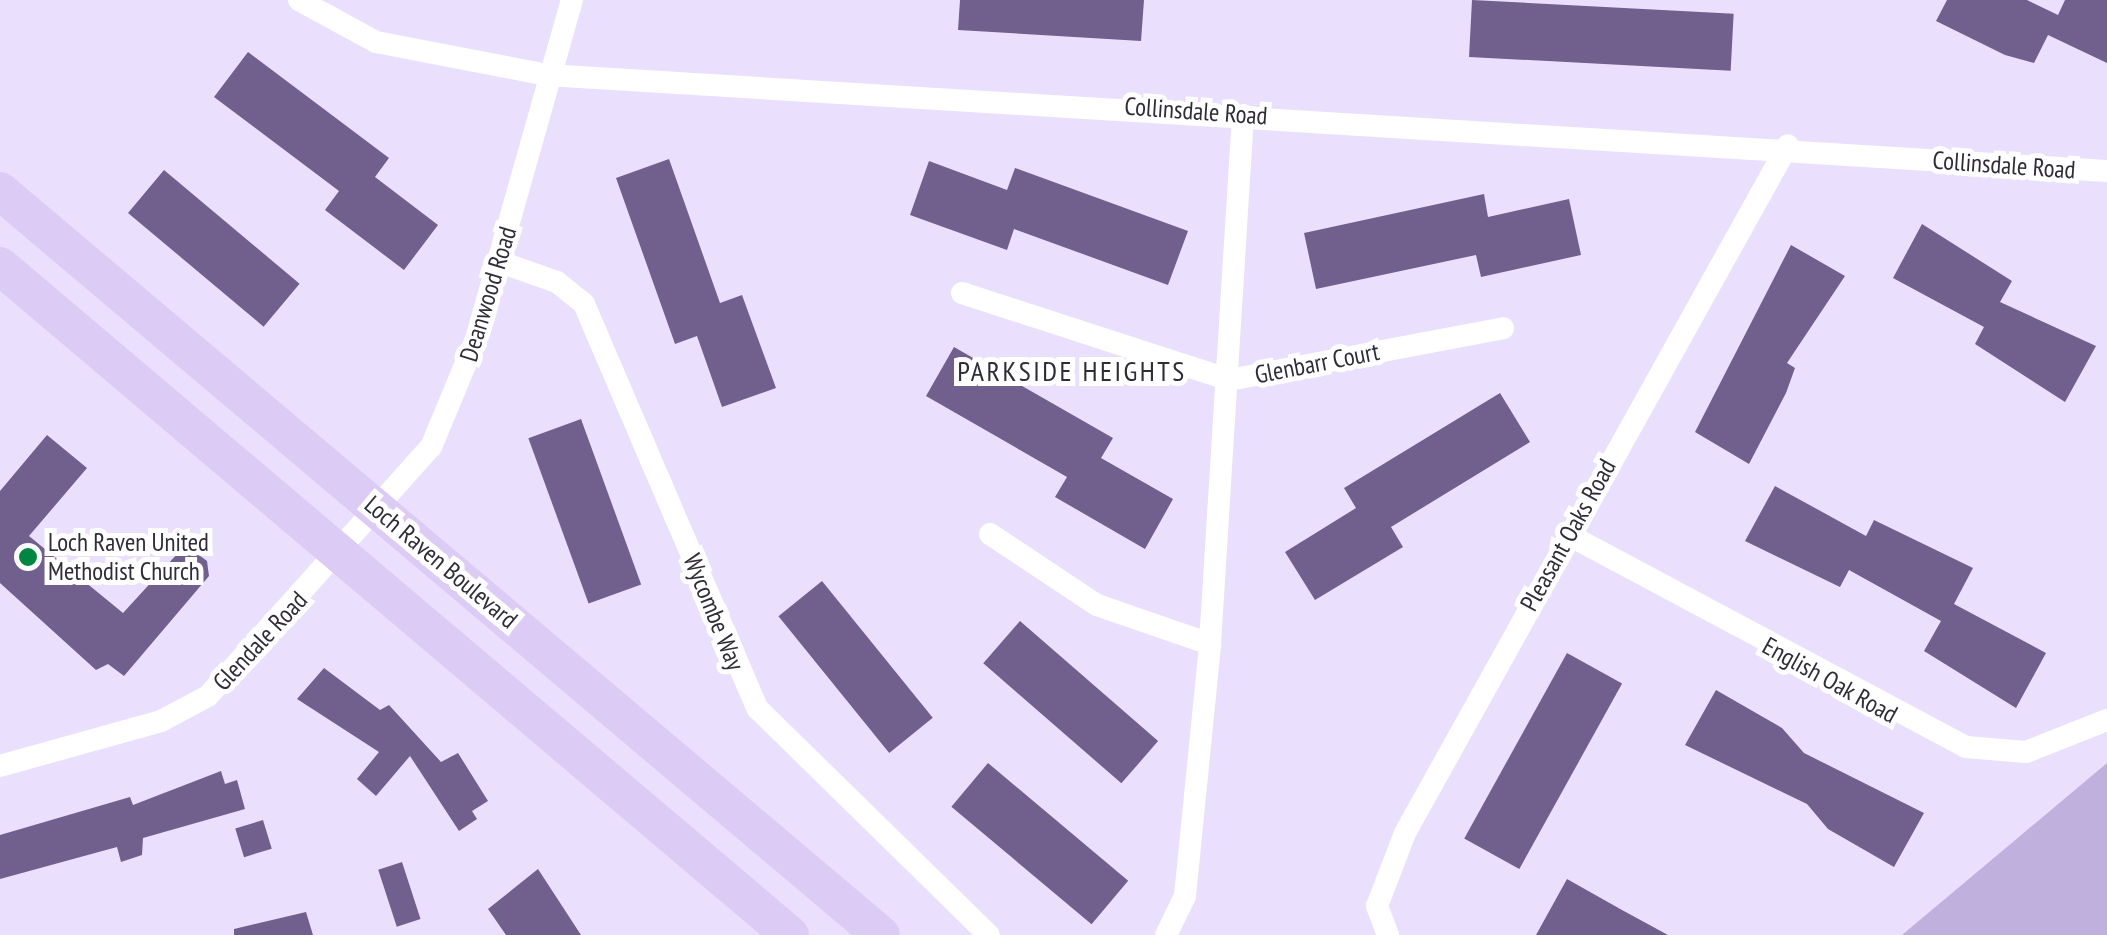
<!DOCTYPE html>
<html>
<head>
<meta charset="utf-8">
<style>
  body { margin:0 }
  #map { position:relative; width:2107px; height:935px; overflow:hidden; background:#eae0fd; font-family:"PT Sans Narrow",sans-serif }
  div>[style] { position:absolute }
  .green>* { inset:0; background:#c0b0dd }
  .building>* { inset:0; background:#715f8d; transform-origin:0 0 }
  .minor>* { height:22px; margin:-11px; padding:0 11px; transform-origin:11px; border-radius:11px; background:#fff }
  .primary>* { height:38px; margin:-19px; padding:0 19px; transform-origin:19px; border-radius:19px; background:#dcccf5 }
  .dots>* { width:28px; height:28px; translate:-50% -50%; box-sizing:border-box; border:5px solid #fff; border-radius:50% }
  span { translate:-50% -50%; white-space:nowrap; text-align:center; line-height:1.15; -webkit-text-stroke:10px #fff; paint-order:stroke }
  .street-label { font-size:25px; color:#302c37 }
  .poi-label { font-size:25px; color:#302c37 }
  .left { translate:0 -50%; text-align:left }
  .neighbourhood-label { font-size:28px; color:#302c37; letter-spacing:2.5px }
</style>
</head>
<body>
<div id="map">
  <div class="green">
    <div style="clip-path:polygon(2107px 763px,2107px 935px,1902px 935px)"></div>
  </div>
  <div class="building">
    <div style="clip-path:polygon(960px 0,1144px 0,1141px 41px,958px 30px)"></div>
    <div style="left:1472px;top:0;width:262px;height:57px;rotate:3deg"></div>
    <div style="clip-path:polygon(1947px 0,2027px 0,2058px 15px,2065px 0,2107px 0,2107px 63px,2048px 35px,2034px 63px,2005px 55px,1936px 21px)"></div>
    <div style="clip-path:polygon(248px 52px,389px 158px,375px 177px,438px 225px,404px 270px,325px 210px,339px 191px,214px 97px)"></div>
    <div style="clip-path:polygon(669px 159px,720px 303px,742px 295px,776px 388px,722px 407px,697px 336px,675px 344px,616px 178px)"></div>
    <div style="clip-path:polygon(929px 161px,1007px 190px,1015px 168px,1188px 231px,1168px 285px,1014px 229px,1007px 250px,910px 215px)"></div>
    <div style="left:164px;top:170px;width:177px;height:56px;rotate:40deg"></div>
    <div style="clip-path:polygon(1484px 194px,1488px 217px,1569px 199px,1581px 255px,1481px 277px,1476px 255px,1316px 289px,1304px 233px)"></div>
    <div style="clip-path:polygon(1922px 224px,2012px 281px,2000px 302px,2096px 346px,2065px 402px,1975px 344px,1984px 327px,1893px 278px)"></div>
    <div style="clip-path:polygon(1791px 245px,1845px 276px,1787px 363px,1795px 368px,1786px 393px,1749px 464px,1695px 432px)"></div>
    <div style="clip-path:polygon(954px 347px,1113px 438px,1101px 458px,1173px 499px,1145px 549px,1055px 497px,1067px 477px,926px 396px)"></div>
    <div style="clip-path:polygon(1500px 393px,1530px 442px,1391px 527px,1403px 547px,1315px 600px,1285px 552px,1356px 508px,1344px 488px)"></div>
    <div style="left:581px;top:419px;width:176px;height:56px;rotate:70deg"></div>
    <div style="clip-path:polygon(47px 435px,87px 468px,29px 536px,123px 613px,178px 553px,191px 549px,207px 561px,209px 576px,124px 676px,108px 664px,96px 670px,0 583px,0 491px)"></div>
    <div style="clip-path:polygon(1775px 486px,1866px 536px,1874px 520px,1973px 568px,1954px 604px,2046px 653px,2016px 708px,1924px 651px,1941px 621px,1849px 570px,1840px 587px,1745px 541px)"></div>
    <div style="left:822px;top:581px;width:176px;height:56px;rotate:51deg"></div>
    <div style="left:1020px;top:621px;width:183px;height:56px;rotate:41deg"></div>
    <div style="left:1567px;top:653px;width:63px;height:212px;rotate:29deg"></div>
    <div style="clip-path:polygon(324px 668px,380px 710px,389px 705px,441px 762px,458px 753px,488px 801px,472px 811px,477px 819px,459px 831px,410px 756px,376px 796px,357px 779px,379px 752px,297px 699px)"></div>
    <div style="clip-path:polygon(1716px 690px,1782px 728px,1804px 753px,1924px 813px,1894px 867px,1828px 829px,1807px 804px,1685px 745px)"></div>
    <div style="left:988px;top:763px;width:183px;height:57px;rotate:40deg"></div>
    <div style="clip-path:polygon(221px 771px,225px 784px,237px 780px,245px 809px,143px 838px,142px 855px,121px 862px,117px 847px,0 879px,0 835px,130px 797px,133px 805px)"></div>
    <div style="left:263px;top:820px;width:30px;height:29px;rotate:73deg"></div>
    <div style="left:402px;top:862px;width:60px;height:25px;rotate:72deg"></div>
    <div style="clip-path:polygon(538px 869px,581px 935px,506px 935px,488px 909px)"></div>
    <div style="clip-path:polygon(1567px 879px,1622px 910px,1668px 935px,1536px 935px)"></div>
    <div style="clip-path:polygon(306px 912px,313px 935px,234px 935px,234px 929px)"></div>
  </div>
  <div class="minor">
    <div style="left:299px;top:0;width:88px;rotate:28.6deg"></div>
    <div style="left:376px;top:42px;width:174px;rotate:10.9deg"></div>
    <div style="left:547px;top:75px;width:1563px;rotate:3.52deg"></div>
    <div style="left:500px;top:262px;width:60px;rotate:19.3deg"></div>
    <div style="left:557px;top:282px;width:35px;rotate:39deg"></div>
    <div style="left:584px;top:304px;width:441px;rotate:66.8deg"></div>
    <div style="left:758px;top:709px;width:323px;rotate:44.4deg"></div>
    <div style="left:962px;top:293px;width:281px;rotate:18deg"></div>
    <div style="left:1229px;top:380px;width:279px;rotate:-10.7deg"></div>
    <div style="left:990px;top:534px;width:128px;rotate:33.6deg"></div>
    <div style="left:1097px;top:605px;width:120px;rotate:19deg"></div>
    <div style="left:1567px;top:534px;width:452px;rotate:28.1deg"></div>
    <div style="left:1966px;top:747px;width:60px;rotate:4.8deg"></div>
    <div style="left:2026px;top:752px;width:87px;rotate:-21.6deg"></div>
    <div style="left:0;top:766px;width:167px;rotate:-15.6deg"></div>
    <div style="left:161px;top:721px;width:53px;rotate:-28deg"></div>
    <div style="left:208px;top:696px;width:334px;rotate:-48.2deg"></div>
    <div style="left:431px;top:447px;width:117px;rotate:-67.4deg"></div>
    <div style="left:476px;top:339px;width:352px;rotate:-74.2deg"></div>
    <div style="left:1166px;top:935px;width:43px;rotate:-64deg"></div>
    <div style="left:1185px;top:896px;width:253px;rotate:-84.3deg"></div>
    <div style="left:1210px;top:644px;width:530px;rotate:-86.43deg"></div>
    <div style="left:1388px;top:935px;width:31px;rotate:-111deg"></div>
    <div style="left:1377px;top:906px;width:78px;rotate:-69deg"></div>
    <div style="left:1405px;top:833px;width:787px;rotate:-60.9deg"></div>
  </div>
  <div class="primary">
    <div style="left:0;top:191px;width:1153px;rotate:40.18deg"></div>
    <div style="left:0;top:266px;width:1035px;rotate:40.26deg"></div>
  </div>
  <div class="dots">
    <div style="left:28px;top:557px;background:#018642"></div>
  </div>
  <div class="street-label">
    <span style="left:1196px;top:111px;rotate:4deg">Collinsdale Road</span>
    <span style="left:2004px;top:165px;rotate:4deg">Collinsdale Road</span>
    <span style="left:488px;top:294px;rotate:-73deg">Deanwood Road</span>
    <span style="left:1317px;top:363px;rotate:-11deg">Glenbarr Court</span>
    <span style="left:1568px;top:535px;rotate:-61deg">Pleasant Oaks Road</span>
    <span style="left:441px;top:562px;rotate:40deg">Loch Raven Boulevard</span>
    <span style="left:714px;top:612px;rotate:68deg">Wycombe Way</span>
    <span style="left:260px;top:641px;rotate:-47deg">Glendale Road</span>
    <span style="left:1830px;top:680px;rotate:29deg">English Oak Road</span>
  </div>
  <div class="poi-label">
    <span class="left" style="left:48px;top:557px">Loch Raven United<br>Methodist Church</span>
  </div>
  <div class="neighbourhood-label">
    <span style="left:1072px;top:371px">PARKSIDE HEIGHTS</span>
  </div>
</div>
</body>
</html>
